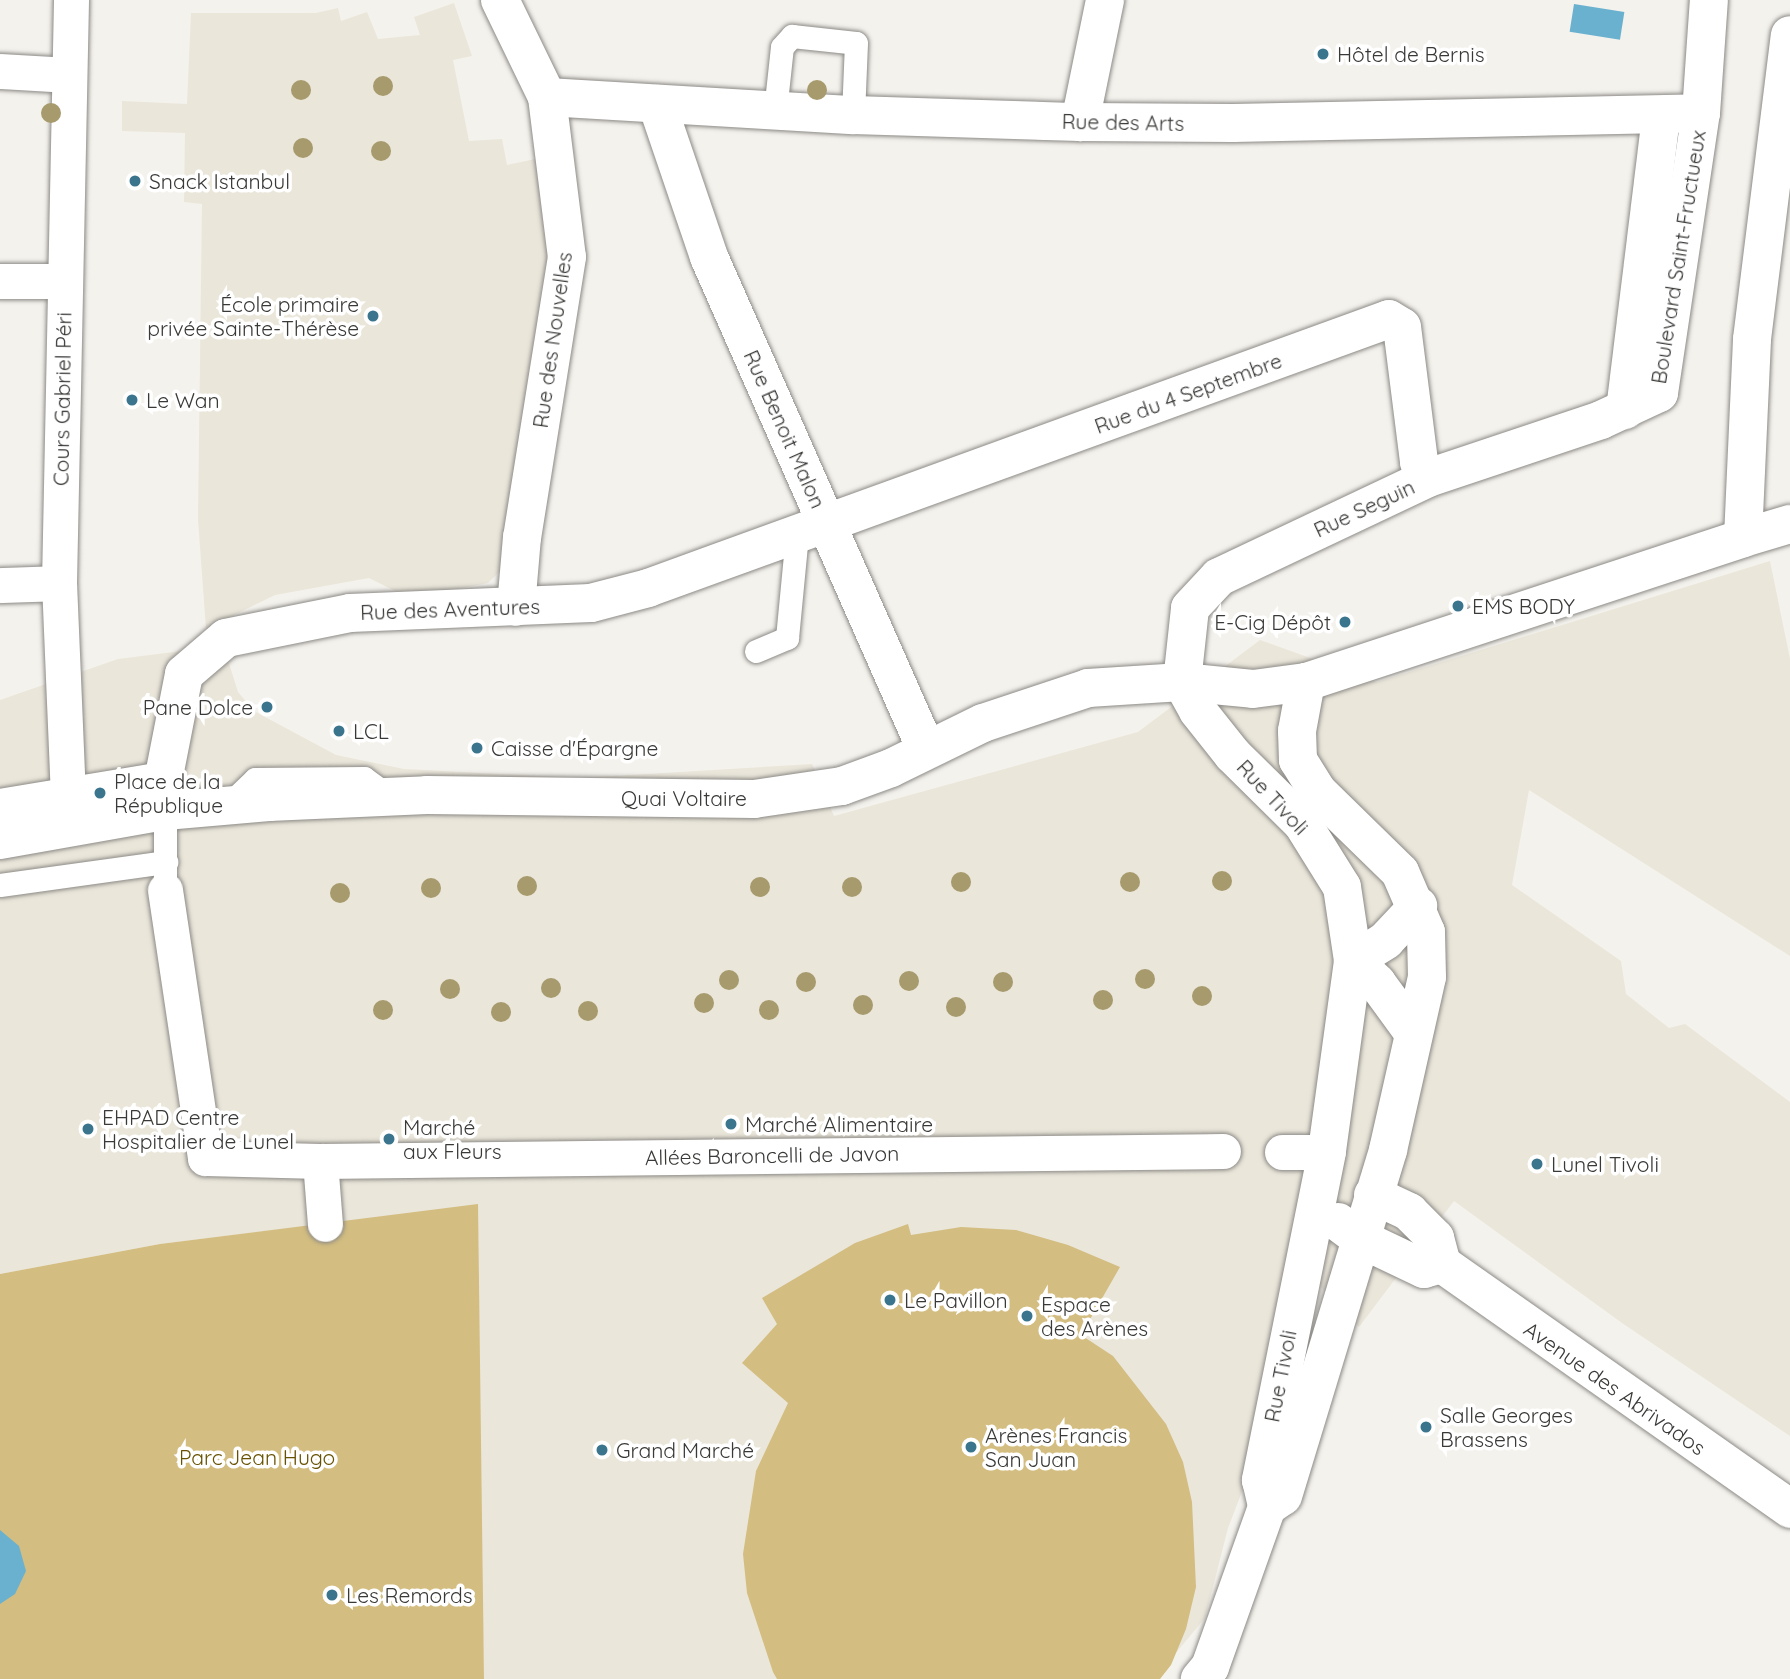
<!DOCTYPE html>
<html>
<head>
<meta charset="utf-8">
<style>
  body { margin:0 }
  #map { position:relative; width:1790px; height:1679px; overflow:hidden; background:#f4f2ed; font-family:Quicksand,sans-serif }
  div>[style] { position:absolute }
  .built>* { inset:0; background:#eae6da }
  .green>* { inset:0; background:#d3bd80 }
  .water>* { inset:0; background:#6ab1cf; transform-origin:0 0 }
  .roads { filter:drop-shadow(0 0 2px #8c8a86) drop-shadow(0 0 2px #8c8a86) }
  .service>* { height:23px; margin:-11.5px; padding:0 11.5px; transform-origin:11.5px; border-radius:11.5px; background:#fff }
  .pedestrian>* { height:35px; margin:-17.5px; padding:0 17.5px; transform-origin:17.5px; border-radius:17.5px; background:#fff }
  .minor>* { height:38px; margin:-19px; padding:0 19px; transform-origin:19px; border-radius:19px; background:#fff }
  .secondary>* { height:38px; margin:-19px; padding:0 19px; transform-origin:19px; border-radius:19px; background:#fff }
  .primary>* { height:38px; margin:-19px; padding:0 19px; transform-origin:19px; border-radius:19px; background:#fff }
  .trees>* { width:20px; height:20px; margin:-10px; border-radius:50%; background:#a79a6c }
  .dots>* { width:19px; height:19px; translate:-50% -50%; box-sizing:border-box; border:4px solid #fff; border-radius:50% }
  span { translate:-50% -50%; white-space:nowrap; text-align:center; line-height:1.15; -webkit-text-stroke:7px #fff; paint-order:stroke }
  .poi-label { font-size:21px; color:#393937 }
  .left { translate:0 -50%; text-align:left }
  .right { translate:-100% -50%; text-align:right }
  .street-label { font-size:21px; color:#393937 }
  .park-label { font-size:21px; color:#685202 }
</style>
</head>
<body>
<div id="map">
  <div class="built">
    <div style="clip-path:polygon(454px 3px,472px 56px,453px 60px,469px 141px,502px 139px,507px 165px,540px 158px,552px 230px,501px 570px,488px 583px,409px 598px,369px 578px,275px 595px,206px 629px,198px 519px,202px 204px,184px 202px,185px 133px,122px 131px,122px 101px,187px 104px,191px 13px,316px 13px,338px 8px,341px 21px,367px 12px,378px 39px,420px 35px,414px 17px)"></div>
    <div style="clip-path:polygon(1770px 561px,1790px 659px,1790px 956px,1529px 790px,1512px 885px,1621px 961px,1626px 994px,1669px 1028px,1685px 1024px,1790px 1102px,1790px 1436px,1622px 1323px,1454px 1201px,1359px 1327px,1295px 1260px,1251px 1468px,1228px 1528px,1205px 1618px,1154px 1679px,484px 1679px,482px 1596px,325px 1224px,160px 1244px,0 1274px,0 700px,118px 659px,182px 651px,227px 657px,238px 692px,254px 711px,336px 755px,404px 769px,579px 778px,812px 764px,834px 816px,1138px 732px,1260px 640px,1377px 682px)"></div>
  </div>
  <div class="green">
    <div style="clip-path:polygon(478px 1204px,484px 1679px,0 1679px,0 1274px,160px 1244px)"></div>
    <div style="clip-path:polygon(908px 1224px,911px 1235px,961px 1227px,1016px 1230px,1068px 1245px,1120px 1267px,1081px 1335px,1113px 1356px,1166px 1424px,1183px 1462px,1192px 1502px,1196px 1587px,1186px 1629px,1171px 1665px,1160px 1679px,777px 1679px,773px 1672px,747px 1593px,743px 1554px,756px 1471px,788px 1403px,742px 1363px,777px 1324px,762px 1298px,855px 1243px)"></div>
  </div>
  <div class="water">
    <div style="left:1574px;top:4px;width:51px;height:28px;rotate:9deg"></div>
    <div style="clip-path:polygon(0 1530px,19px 1546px,26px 1571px,15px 1594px,0 1604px)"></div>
  </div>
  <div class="roads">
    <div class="service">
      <div style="left:775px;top:111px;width:64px;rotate:-83.8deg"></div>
      <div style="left:782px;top:47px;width:15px;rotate:-48deg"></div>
      <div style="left:792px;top:36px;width:64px;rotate:6.2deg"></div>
      <div style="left:856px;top:43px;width:72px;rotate:92.4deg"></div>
      <div style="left:756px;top:651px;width:34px;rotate:-23deg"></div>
      <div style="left:787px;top:638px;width:103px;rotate:-84.5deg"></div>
      <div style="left:227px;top:806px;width:39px;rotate:-44deg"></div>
      <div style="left:255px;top:779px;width:109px;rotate:-0.5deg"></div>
      <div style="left:364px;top:778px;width:31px;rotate:36deg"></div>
      <div style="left:165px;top:811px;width:66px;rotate:90deg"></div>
      <div style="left:0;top:885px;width:168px;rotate:-7.9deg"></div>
    </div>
    <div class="pedestrian">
      <div style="left:0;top:71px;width:69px;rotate:3.3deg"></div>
      <div style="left:0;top:281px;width:64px"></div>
      <div style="left:0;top:585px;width:59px;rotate:-1.9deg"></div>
      <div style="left:68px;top:797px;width:214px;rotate:-92.4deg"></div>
      <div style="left:59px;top:583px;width:583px;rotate:-88.82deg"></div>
      <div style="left:165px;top:890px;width:271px;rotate:81.5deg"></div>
      <div style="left:205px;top:1158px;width:115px;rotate:1.5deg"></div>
      <div style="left:320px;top:1161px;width:903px;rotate:-0.63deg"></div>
      <div style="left:1282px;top:1152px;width:45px"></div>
      <div style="left:320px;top:1161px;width:63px;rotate:85.5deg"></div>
    </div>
    <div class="minor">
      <div style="left:500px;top:0;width:108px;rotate:64.1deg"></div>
      <div style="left:547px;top:97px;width:161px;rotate:82.9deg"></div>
      <div style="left:567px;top:257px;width:284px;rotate:99.1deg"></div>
      <div style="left:522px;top:537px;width:70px;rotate:94.9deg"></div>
      <div style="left:547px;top:97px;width:307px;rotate:3.4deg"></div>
      <div style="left:853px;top:115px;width:227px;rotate:1.8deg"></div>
      <div style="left:1080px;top:122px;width:153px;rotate:0.4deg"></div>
      <div style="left:1233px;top:123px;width:468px;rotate:-1.2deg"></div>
      <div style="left:657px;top:104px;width:162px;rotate:71.2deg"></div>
      <div style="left:709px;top:257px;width:538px;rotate:66.2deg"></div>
      <div style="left:1080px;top:122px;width:125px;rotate:-78.4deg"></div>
      <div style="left:1625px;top:410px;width:296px;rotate:-83deg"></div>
      <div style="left:1182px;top:682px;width:33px;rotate:61deg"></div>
      <div style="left:1198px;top:711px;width:56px;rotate:51.5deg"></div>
      <div style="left:1233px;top:755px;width:97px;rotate:44.6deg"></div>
      <div style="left:1302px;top:823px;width:75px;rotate:58deg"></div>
      <div style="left:1342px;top:887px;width:75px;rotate:81.5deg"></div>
      <div style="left:1353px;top:961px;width:193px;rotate:97.8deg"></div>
      <div style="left:1327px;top:1152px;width:335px;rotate:101.4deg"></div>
      <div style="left:1261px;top:1480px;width:28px;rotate:77deg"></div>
      <div style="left:1267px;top:1507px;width:170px;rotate:109.6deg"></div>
      <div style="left:1210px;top:1667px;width:16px;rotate:130deg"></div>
      <div style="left:163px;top:781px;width:109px;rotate:-78.9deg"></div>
      <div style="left:184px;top:674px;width:55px;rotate:-40.6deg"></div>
      <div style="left:226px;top:638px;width:126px;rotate:-11.4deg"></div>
      <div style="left:350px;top:613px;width:241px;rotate:-2.4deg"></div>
      <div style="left:591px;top:603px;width:59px;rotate:-14.7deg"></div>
      <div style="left:648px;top:588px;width:788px;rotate:-19.95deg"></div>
      <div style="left:1389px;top:319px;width:15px;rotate:32deg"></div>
      <div style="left:1402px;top:327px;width:136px;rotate:82.8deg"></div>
      <div style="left:1419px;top:462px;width:18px;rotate:61deg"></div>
      <div style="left:1412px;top:1031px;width:59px;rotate:-126.1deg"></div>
      <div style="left:1377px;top:983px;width:33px;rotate:-137deg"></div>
      <div style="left:1353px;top:961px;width:39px;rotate:-32deg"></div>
      <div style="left:1386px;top:940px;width:47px;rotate:-46.7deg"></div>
      <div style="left:1373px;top:1195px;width:40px;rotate:25deg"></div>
      <div style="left:1409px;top:1212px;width:37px;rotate:45deg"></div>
      <div style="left:1435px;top:1238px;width:27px;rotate:75deg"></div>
      <div style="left:1442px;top:1264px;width:426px;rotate:35.1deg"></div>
      <div style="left:1338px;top:1222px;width:26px;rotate:37deg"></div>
      <div style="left:1359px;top:1238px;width:72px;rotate:25.5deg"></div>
      <div style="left:1424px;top:1269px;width:19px;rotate:-16deg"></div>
      <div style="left:1267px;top:1507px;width:19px;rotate:-35deg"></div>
      <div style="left:1283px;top:1496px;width:362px;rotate:-73.1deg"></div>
      <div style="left:1388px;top:1150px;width:177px;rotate:-77.3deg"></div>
      <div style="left:1427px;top:977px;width:45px;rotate:-91.3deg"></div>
      <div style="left:1426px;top:932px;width:65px;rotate:-113.4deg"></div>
      <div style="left:1400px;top:872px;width:115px;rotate:-135.7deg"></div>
      <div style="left:1318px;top:792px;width:38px;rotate:-122deg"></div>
      <div style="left:1298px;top:760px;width:29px;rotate:-92deg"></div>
      <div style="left:1297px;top:731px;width:50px;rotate:-79.6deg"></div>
    </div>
    <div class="secondary">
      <div style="left:1743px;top:538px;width:49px;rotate:-16.6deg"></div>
    </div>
    <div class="primary">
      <div style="left:1182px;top:682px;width:74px;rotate:-83.8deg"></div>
      <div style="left:1190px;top:608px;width:42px;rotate:-46.9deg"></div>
      <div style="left:1219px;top:577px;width:231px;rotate:-25.3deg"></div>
      <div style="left:1428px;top:478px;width:182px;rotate:-18.5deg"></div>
      <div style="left:1601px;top:420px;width:64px;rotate:-25deg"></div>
      <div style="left:1659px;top:393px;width:283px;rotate:-81.5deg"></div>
      <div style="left:1701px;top:113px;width:113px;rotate:-86deg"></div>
      <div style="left:0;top:808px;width:165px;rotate:-9.4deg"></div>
      <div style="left:163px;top:781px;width:30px;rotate:86deg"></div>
      <div style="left:0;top:840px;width:168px;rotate:-10deg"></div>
      <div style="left:165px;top:811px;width:104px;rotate:-4.9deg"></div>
      <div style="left:269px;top:802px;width:158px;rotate:-2.5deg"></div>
      <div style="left:427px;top:795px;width:327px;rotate:0.7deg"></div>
      <div style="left:754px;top:799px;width:89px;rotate:-8.4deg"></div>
      <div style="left:842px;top:786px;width:52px;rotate:-20.2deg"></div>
      <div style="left:891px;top:768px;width:102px;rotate:-26.1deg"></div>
      <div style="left:983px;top:723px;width:111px;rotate:-18.4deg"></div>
      <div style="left:1088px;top:688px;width:94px;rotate:-3.7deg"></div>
      <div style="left:1182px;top:682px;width:71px;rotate:5.6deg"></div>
      <div style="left:1253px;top:689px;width:53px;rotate:-7.5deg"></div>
      <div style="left:1306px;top:682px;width:460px;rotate:-18.2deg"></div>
      <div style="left:1743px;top:538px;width:199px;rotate:-87.4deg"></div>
      <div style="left:1752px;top:339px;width:306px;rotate:-82.9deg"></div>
    </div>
  </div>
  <div class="trees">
    <div style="left:383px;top:86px"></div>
    <div style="left:301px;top:90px"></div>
    <div style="left:817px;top:90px"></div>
    <div style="left:51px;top:113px"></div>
    <div style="left:303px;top:148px"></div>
    <div style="left:381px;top:151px"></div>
    <div style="left:1222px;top:881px"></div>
    <div style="left:961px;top:882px"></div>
    <div style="left:1130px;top:882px"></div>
    <div style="left:527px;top:886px"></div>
    <div style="left:760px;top:887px"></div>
    <div style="left:852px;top:887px"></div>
    <div style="left:431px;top:888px"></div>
    <div style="left:340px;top:893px"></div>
    <div style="left:1145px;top:979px"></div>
    <div style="left:729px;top:980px"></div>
    <div style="left:909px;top:981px"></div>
    <div style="left:806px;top:982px"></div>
    <div style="left:1003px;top:982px"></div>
    <div style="left:551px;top:988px"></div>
    <div style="left:450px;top:989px"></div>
    <div style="left:1202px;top:996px"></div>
    <div style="left:1103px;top:1000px"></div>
    <div style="left:704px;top:1003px"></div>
    <div style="left:863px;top:1005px"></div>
    <div style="left:956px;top:1007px"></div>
    <div style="left:383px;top:1010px"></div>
    <div style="left:769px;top:1010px"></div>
    <div style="left:588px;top:1011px"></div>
    <div style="left:501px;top:1012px"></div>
  </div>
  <div class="dots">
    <div style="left:1323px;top:54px;background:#3a758d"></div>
    <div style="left:135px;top:181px;background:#3a758d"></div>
    <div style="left:373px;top:316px;background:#3a758d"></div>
    <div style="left:132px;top:400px;background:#3a758d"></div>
    <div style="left:1458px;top:606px;background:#3a758d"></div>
    <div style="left:1345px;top:622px;background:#3a758d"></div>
    <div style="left:267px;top:707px;background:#3a758d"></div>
    <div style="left:339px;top:731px;background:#3a758d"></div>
    <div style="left:477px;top:748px;background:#3a758d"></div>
    <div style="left:100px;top:793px;background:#3a758d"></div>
    <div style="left:731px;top:1124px;background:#3a758d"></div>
    <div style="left:88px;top:1129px;background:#3a758d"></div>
    <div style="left:389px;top:1139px;background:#3a758d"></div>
    <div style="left:1537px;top:1164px;background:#3a758d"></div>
    <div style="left:890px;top:1300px;background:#3a758d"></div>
    <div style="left:1027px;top:1316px;background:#3a758d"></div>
    <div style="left:1426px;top:1427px;background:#3a758d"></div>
    <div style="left:971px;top:1447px;background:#3a758d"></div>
    <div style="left:602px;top:1450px;background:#3a758d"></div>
    <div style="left:332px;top:1595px;background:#3a758d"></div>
  </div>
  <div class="poi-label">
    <span class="left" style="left:1337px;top:54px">Hôtel de Bernis</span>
    <span class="left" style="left:149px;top:181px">Snack Istanbul</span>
    <span class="right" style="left:359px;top:316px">École primaire<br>privée Sainte-Thérèse</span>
    <span class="left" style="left:146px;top:400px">Le Wan</span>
    <span class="left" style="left:1472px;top:606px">EMS BODY</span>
    <span class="right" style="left:1331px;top:622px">E-Cig Dépôt</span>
    <span class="right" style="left:253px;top:707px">Pane Dolce</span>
    <span class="left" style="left:353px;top:731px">LCL</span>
    <span class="left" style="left:491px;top:748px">Caisse d'Épargne</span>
    <span class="left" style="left:114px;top:793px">Place de la<br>République</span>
    <span class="left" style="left:102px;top:1129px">EHPAD Centre<br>Hospitalier de Lunel</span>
    <span class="left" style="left:745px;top:1124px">Marché Alimentaire</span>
    <span class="left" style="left:403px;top:1139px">Marché<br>aux Fleurs</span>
    <span class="left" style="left:1551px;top:1164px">Lunel Tivoli</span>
    <span class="left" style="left:904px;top:1300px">Le Pavillon</span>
    <span class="left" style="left:1041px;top:1316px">Espace<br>des Arènes</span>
    <span class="left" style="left:1440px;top:1427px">Salle Georges<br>Brassens</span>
    <span class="left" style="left:985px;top:1447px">Arènes Francis<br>San Juan</span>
    <span class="left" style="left:616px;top:1450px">Grand Marché</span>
    <span class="left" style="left:346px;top:1595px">Les Remords</span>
  </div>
  <div class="street-label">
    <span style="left:1123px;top:122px;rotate:1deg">Rue des Arts</span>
    <span style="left:1678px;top:257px;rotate:-81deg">Boulevard Saint-Fructueux</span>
    <span style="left:552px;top:340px;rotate:-82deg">Rue des Nouvelles</span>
    <span style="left:1188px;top:393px;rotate:-20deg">Rue du 4 Septembre</span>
    <span style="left:62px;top:399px;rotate:-89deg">Cours Gabriel Péri</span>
    <span style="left:785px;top:429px;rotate:66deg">Rue Benoit Malon</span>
    <span style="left:1364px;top:508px;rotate:-25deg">Rue Seguin</span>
    <span style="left:450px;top:609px;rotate:-2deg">Rue des Aventures</span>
    <span style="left:1273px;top:797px;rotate:47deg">Rue Tivoli</span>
    <span style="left:684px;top:798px">Quai Voltaire</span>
    <span style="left:772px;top:1155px;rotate:-1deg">Allées Baroncelli de Javon</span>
    <span style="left:1280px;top:1376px;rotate:-79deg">Rue Tivoli</span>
    <span style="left:1615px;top:1388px;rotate:35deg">Avenue des Abrivados</span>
  </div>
  <div class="park-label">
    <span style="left:257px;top:1457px">Parc Jean Hugo</span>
  </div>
</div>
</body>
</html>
